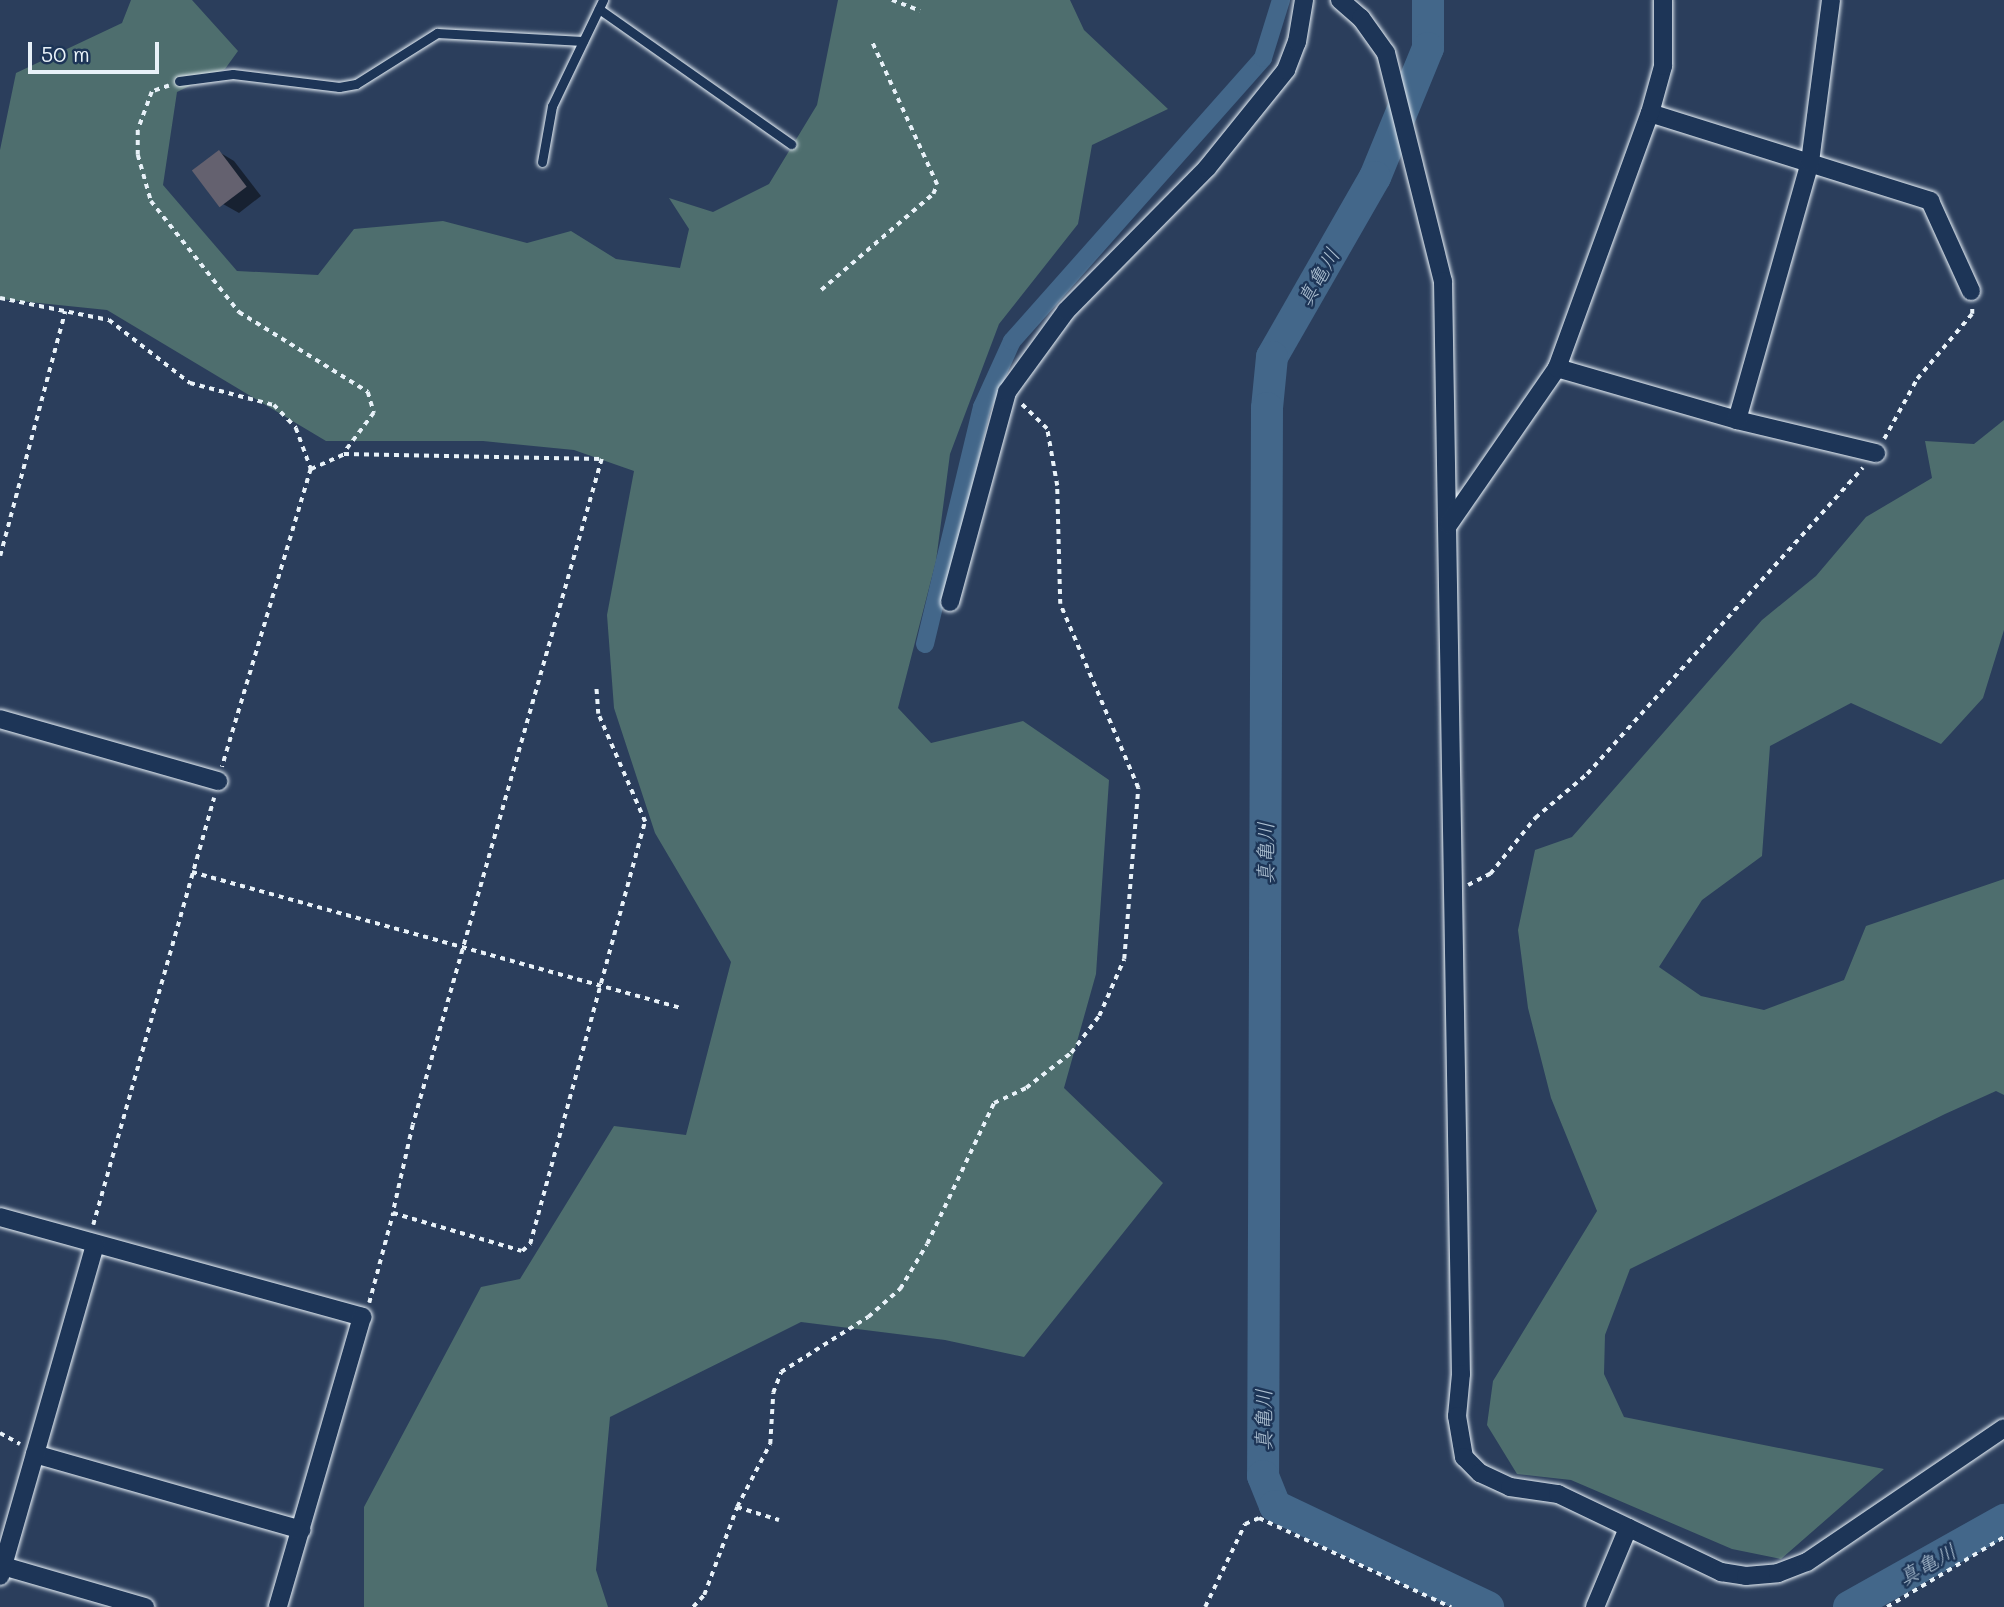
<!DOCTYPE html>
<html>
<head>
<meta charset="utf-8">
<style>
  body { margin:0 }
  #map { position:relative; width:2004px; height:1607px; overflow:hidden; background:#2b3e5c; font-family:Mali,"Klee One",sans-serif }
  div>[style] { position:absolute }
  .green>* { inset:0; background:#4e6e6e }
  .shadow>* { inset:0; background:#0007 }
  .canal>* { height:18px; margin:-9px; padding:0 9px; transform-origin:9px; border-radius:9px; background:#43678a }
  .river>* { height:32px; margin:-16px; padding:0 16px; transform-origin:16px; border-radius:16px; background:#43678a }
  .building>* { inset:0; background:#64616f; transform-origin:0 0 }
  .path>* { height:3.5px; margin-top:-1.75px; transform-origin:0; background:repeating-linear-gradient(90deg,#e8f1f8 0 5px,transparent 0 10px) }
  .roads { filter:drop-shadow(0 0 2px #e8f1f8) drop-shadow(0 0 2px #e8f1f8) }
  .lane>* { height:9px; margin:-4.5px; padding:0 4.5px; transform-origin:4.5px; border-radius:4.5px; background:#1d3557 }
  .street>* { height:18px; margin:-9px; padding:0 9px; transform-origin:9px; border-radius:9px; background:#1d3557 }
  span { translate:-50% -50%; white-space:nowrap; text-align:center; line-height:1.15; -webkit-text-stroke:5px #1d3557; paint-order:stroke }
  .water-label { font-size:21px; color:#aec1d2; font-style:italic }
  .scale { position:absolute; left:28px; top:42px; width:131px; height:32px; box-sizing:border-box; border:4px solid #e8f1f8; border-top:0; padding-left:9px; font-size:21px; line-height:24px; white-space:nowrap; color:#e8f1f8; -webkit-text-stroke:5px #1d3557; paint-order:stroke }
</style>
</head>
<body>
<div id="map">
  <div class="green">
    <div style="clip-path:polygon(131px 0,192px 0,238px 51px,225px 69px,177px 92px,163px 185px,237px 271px,318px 275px,354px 229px,443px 221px,527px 243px,571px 231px,616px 259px,680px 268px,689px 229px,669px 198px,713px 212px,769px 184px,817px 105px,838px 0,1070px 0,1084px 30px,1168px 109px,1092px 145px,1078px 224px,999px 324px,950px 454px,936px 561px,898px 708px,931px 743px,1023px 721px,1109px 780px,1096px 974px,1064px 1088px,1163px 1183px,1024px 1357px,945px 1340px,801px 1322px,610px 1417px,596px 1570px,608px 1607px,364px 1607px,364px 1507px,481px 1287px,520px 1279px,614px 1126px,686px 1135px,731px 962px,655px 833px,614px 708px,607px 615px,634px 471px,574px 450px,483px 441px,326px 441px,107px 310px,0 299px,0 150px,16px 73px,122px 23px)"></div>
    <div style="clip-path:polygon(2004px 420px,2004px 630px,1983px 698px,1941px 744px,1851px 703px,1770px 746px,1762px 856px,1702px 900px,1659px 967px,1701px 996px,1764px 1010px,1844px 980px,1866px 926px,2004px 879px,2004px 1095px,1996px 1091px,1945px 1114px,1630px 1269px,1605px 1335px,1604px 1374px,1624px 1417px,1884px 1469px,1781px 1559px,1732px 1549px,1571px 1480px,1517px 1474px,1487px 1425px,1493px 1381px,1597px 1211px,1551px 1098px,1528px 1008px,1518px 930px,1535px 850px,1572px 837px,1762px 620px,1816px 576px,1866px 517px,1932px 478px,1925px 441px,1974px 444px)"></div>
  </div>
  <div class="shadow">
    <div style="clip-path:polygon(219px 152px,234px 161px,261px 196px,239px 213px,223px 204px)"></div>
  </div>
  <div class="canal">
    <div style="left:925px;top:644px;width:244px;rotate:-76.5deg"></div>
    <div style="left:982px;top:407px;width:72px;rotate:-65.6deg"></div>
    <div style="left:1012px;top:341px;width:378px;rotate:-48.4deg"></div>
    <div style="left:1263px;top:58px;width:61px;rotate:-72.8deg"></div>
  </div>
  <div class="river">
    <div style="left:1428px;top:0;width:48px;rotate:90deg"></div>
    <div style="left:1428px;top:48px;width:139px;rotate:112.3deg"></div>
    <div style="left:1375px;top:177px;width:207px;rotate:119.8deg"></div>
    <div style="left:1272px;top:357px;width:51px;rotate:95.6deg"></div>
    <div style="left:1267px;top:408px;width:1068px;rotate:90.21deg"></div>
    <div style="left:1263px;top:1476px;width:32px;rotate:68deg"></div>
    <div style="left:1275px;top:1506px;width:236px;rotate:25.4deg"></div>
    <div style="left:1849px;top:1607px;width:178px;rotate:-29.3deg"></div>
  </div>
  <div class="building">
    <div style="left:219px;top:150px;width:46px;height:34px;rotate:53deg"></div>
  </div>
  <div class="path">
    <div style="left:892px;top:0;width:30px;rotate:21deg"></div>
    <div style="left:169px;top:86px;width:18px;rotate:161deg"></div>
    <div style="left:152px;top:92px;width:40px;rotate:110.2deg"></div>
    <div style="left:138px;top:130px;width:25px;rotate:90deg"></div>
    <div style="left:138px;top:155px;width:48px;rotate:74.2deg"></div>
    <div style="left:151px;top:201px;width:142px;rotate:51.6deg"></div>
    <div style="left:239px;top:312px;width:152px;rotate:31.8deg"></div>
    <div style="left:368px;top:392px;width:22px;rotate:74deg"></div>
    <div style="left:374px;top:413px;width:50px;rotate:126.9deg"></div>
    <div style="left:821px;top:290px;width:148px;rotate:-40.6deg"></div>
    <div style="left:933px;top:194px;width:10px;rotate:-66deg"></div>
    <div style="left:937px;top:185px;width:159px;rotate:-114.5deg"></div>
    <div style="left:0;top:298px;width:111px;rotate:11.4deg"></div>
    <div style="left:109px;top:320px;width:103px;rotate:37.9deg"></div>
    <div style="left:190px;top:383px;width:87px;rotate:14.7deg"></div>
    <div style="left:274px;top:405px;width:32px;rotate:46deg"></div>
    <div style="left:296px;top:428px;width:44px;rotate:69.9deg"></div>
    <div style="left:311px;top:469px;width:311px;rotate:106.6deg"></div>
    <div style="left:1884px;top:439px;width:68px;rotate:-61.2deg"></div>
    <div style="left:1917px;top:379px;width:85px;rotate:-49.8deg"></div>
    <div style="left:1972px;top:314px;width:6px;rotate:-90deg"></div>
    <div style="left:311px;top:469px;width:36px;rotate:-24deg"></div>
    <div style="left:344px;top:454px;width:258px;rotate:1.1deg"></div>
    <div style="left:602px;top:459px;width:692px;rotate:105.84deg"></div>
    <div style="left:413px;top:1125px;width:90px;rotate:102.8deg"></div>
    <div style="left:0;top:556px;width:253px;rotate:-75.1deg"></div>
    <div style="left:192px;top:872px;width:508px;rotate:15.54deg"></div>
    <div style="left:1468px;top:885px;width:25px;rotate:-27deg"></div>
    <div style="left:1490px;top:874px;width:72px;rotate:-51.2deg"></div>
    <div style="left:1535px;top:818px;width:68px;rotate:-40.2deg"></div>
    <div style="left:1587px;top:774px;width:412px;rotate:-48deg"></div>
    <div style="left:93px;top:1225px;width:444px;rotate:-74.2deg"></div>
    <div style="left:369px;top:1303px;width:93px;rotate:-75.1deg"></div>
    <div style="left:393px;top:1213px;width:134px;rotate:16.4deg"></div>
    <div style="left:522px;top:1251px;width:11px;rotate:-41deg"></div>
    <div style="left:530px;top:1244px;width:437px;rotate:-74.8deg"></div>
    <div style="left:645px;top:822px;width:118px;rotate:-113.5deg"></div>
    <div style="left:598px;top:714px;width:28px;rotate:-94deg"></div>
    <div style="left:0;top:1433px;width:23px;rotate:29deg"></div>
    <div style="left:737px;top:1507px;width:71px;rotate:-62.4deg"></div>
    <div style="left:770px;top:1444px;width:51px;rotate:-86.6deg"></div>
    <div style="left:773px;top:1393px;width:22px;rotate:-69deg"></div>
    <div style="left:781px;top:1372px;width:103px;rotate:-32.3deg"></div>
    <div style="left:868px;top:1317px;width:43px;rotate:-41.2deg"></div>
    <div style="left:900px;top:1289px;width:52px;rotate:-59deg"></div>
    <div style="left:927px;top:1244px;width:156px;rotate:-64.6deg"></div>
    <div style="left:994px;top:1103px;width:35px;rotate:-25deg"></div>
    <div style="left:1026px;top:1088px;width:57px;rotate:-37.9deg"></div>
    <div style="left:1071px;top:1053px;width:46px;rotate:-52.9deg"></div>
    <div style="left:1099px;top:1016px;width:62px;rotate:-66.3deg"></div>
    <div style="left:1124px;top:959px;width:172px;rotate:-85.3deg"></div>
    <div style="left:1138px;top:788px;width:200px;rotate:-113deg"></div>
    <div style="left:1060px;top:604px;width:118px;rotate:-91.5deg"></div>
    <div style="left:1057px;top:486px;width:58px;rotate:-100deg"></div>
    <div style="left:1047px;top:429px;width:35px;rotate:-136deg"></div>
    <div style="left:693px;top:1607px;width:16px;rotate:-47deg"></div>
    <div style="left:704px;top:1595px;width:94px;rotate:-69.4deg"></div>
    <div style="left:737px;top:1507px;width:44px;rotate:17.2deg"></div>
    <div style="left:1205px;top:1607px;width:92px;rotate:-64.3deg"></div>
    <div style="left:1245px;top:1524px;width:15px;rotate:-23deg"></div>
    <div style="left:1259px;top:1518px;width:212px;rotate:24.9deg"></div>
    <div style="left:1887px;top:1607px;width:136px;rotate:-30.9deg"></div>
  </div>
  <div class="roads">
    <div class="lane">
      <div style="left:599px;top:9px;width:235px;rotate:35.1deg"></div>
      <div style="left:179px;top:81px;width:54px;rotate:-7.4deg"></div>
      <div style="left:233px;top:74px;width:107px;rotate:7deg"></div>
      <div style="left:339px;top:87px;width:17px;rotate:-10deg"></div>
      <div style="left:356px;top:84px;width:96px;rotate:-32.2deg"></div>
      <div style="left:437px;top:33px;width:146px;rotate:3.1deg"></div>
      <div style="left:542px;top:162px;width:57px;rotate:-79.9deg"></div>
      <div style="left:552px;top:106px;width:118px;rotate:-64.3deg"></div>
    </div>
    <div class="street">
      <div style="left:1340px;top:0;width:28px;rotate:41deg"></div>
      <div style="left:1361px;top:18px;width:43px;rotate:54.5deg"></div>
      <div style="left:1386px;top:53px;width:235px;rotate:76deg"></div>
      <div style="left:1443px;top:281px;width:1093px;rotate:89.06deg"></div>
      <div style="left:1461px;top:1374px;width:42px;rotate:95.4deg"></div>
      <div style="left:1457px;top:1416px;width:42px;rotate:80.3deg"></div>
      <div style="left:1464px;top:1457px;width:23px;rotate:45deg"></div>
      <div style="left:1480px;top:1473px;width:33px;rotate:25deg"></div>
      <div style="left:1510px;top:1487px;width:49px;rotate:8.3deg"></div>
      <div style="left:1558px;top:1494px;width:181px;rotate:25.6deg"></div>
      <div style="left:1721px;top:1572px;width:25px;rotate:9deg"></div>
      <div style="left:1746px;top:1576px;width:32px;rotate:-5deg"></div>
      <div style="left:1778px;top:1573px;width:31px;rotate:-21deg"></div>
      <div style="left:1807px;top:1562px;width:238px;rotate:-34.2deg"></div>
      <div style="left:1650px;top:113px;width:294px;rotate:17.4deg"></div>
      <div style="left:1930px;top:201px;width:99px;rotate:65.5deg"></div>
      <div style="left:1557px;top:368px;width:187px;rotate:16.1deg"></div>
      <div style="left:1737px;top:420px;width:143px;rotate:13.4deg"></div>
      <div style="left:1737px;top:420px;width:268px;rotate:-74.2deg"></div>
      <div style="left:1810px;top:162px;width:163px;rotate:-82.6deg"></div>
      <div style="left:1449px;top:524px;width:190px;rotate:-55.3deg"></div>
      <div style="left:1557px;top:368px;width:271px;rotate:-70deg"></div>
      <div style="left:1650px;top:113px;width:49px;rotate:-74.5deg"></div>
      <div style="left:1663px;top:66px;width:66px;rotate:-90deg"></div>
      <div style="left:950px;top:602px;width:218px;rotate:-74.8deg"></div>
      <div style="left:1007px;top:392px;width:100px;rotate:-53.9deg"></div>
      <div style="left:1066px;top:311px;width:201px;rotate:-45.4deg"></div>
      <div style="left:1207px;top:168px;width:126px;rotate:-51.1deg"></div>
      <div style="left:1286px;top:70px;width:30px;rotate:-69deg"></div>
      <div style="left:1297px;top:42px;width:43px;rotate:-80.5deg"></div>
      <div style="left:0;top:719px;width:227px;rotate:15.9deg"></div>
      <div style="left:0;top:1217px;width:376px;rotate:15.4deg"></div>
      <div style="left:362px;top:1317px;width:302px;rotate:106.2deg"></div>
      <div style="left:35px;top:1454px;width:277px;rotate:15.9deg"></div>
      <div style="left:3px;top:1566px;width:148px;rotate:16.1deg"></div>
      <div style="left:0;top:1576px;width:345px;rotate:-74deg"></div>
      <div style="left:1595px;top:1607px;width:86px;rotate:-67.3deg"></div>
    </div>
  </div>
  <div class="water-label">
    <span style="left:1318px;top:277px;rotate:-60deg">真亀川</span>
    <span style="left:1265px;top:853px;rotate:-90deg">真亀川</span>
    <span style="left:1263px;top:1420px;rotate:-90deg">真亀川</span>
    <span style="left:1927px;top:1564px;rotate:-29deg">真亀川</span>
  </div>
  <div class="scale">50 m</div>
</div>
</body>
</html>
